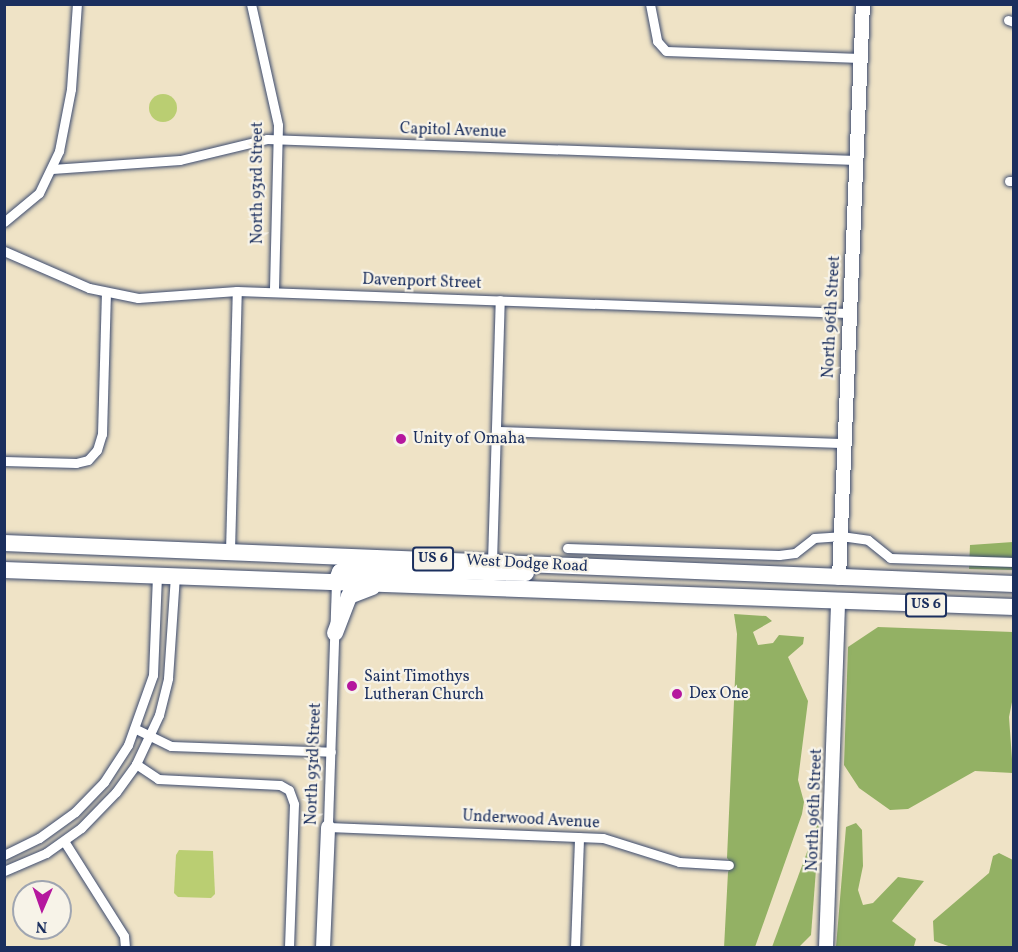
<!DOCTYPE html>
<html>
<head>
<meta charset="utf-8">
<style>
  body { margin:0 }
  #map { position:relative; width:1018px; height:952px; overflow:hidden; background:#efe3c6; font-family:Vollkorn,serif }
  div>[style] { position:absolute }
  .green>* { inset:0; background:#bace72 }
  .round { border-radius:50% }
  .forest>* { inset:0; background:#93b164 }
  .roads { filter:drop-shadow(0 0 2px #3b4a6e) drop-shadow(0 0 2px #3b4a6e) }
  .street>* { height:9px; margin:-4.5px; padding:0 4.5px; transform-origin:4.5px; border-radius:4.5px; background:#fff }
  .secondary>* { height:14px; margin:-7px; padding:0 7px; transform-origin:7px; border-radius:7px; background:#fff }
  .highway>* { height:16px; margin:-8px; padding:0 8px; transform-origin:8px; border-radius:8px; background:#fff }
  .dots>* { width:16px; height:16px; translate:-50% -50%; box-sizing:border-box; border:3px solid #f7f3e8; border-radius:50% }
  span { translate:-50% -50%; white-space:nowrap; text-align:center; line-height:1.15; -webkit-text-stroke:4.5px #f7f3e8; paint-order:stroke }
  .shield-label span { padding:2px 4px; background:#f7f3e8; border:2px solid; border-radius:4px; -webkit-text-stroke-width:0 }
  .shield-label { font-size:15px; color:#1b2f5e; font-weight:700 }
  .street-label { font-size:16px; color:#1b2f5e }
  .poi-label { font-size:16px; color:#1b2f5e }
  .left { translate:0 -50%; text-align:left }
  .frame { position:absolute; inset:0; border:6px solid #1b2f5e; pointer-events:none }
  .north { position:absolute; left:12px; top:880px; width:60px; height:60px; box-sizing:border-box; background:#f7f3e8; border:2px solid #9fa5b1; border-radius:50%; rotate:182deg; font-size:16px; font-weight:700; line-height:24px; text-align:center; color:#1b2f5e }
  .north::after { content:''; display:block; margin:auto; width:21px; height:27px; background:#b5179e; clip-path:polygon(50% 0,100% 100%,50% 72%,0 100%) }
</style>
</head>
<body>
<div id="map">
  <div class="green">
    <div class="round" style="left:149px;top:94px;width:28px;height:28px"></div>
    <div style="clip-path:polygon(179px 850px,213px 851px,215px 894px,211px 898px,178px 897px,174px 893px,176px 855px)"></div>
  </div>
  <div class="forest">
    <div style="clip-path:polygon(1013px 542px,1013px 570px,969px 569px,970px 545px)"></div>
    <div style="clip-path:polygon(734px 614px,766px 616px,772px 621px,753px 632px,758px 645px,773px 643px,779px 635px,804px 637px,803px 644px,788px 657px,808px 701px,798px 780px,804px 802px,802px 814px,755px 947px,724px 948px,728px 872px,732px 864px,727px 858px,737px 634px)"></div>
    <div style="clip-path:polygon(878px 627px,1013px 632px,1013px 697px,1009px 717px,1013px 773px,975px 771px,908px 809px,890px 810px,859px 788px,844px 765px,848px 647px)"></div>
    <div style="clip-path:polygon(820px 817px,811px 935px,799px 947px,772px 947px)"></div>
    <div style="clip-path:polygon(856px 823px,862px 830px,863px 866px,858px 890px,863px 905px,873px 903px,898px 877px,924px 881px,892px 921px,916px 939px,914px 946px,836px 947px,846px 827px)"></div>
    <div style="clip-path:polygon(999px 853px,1013px 860px,1013px 947px,951px 947px,934px 941px,933px 921px,989px 873px,993px 856px)"></div>
  </div>
  <div class="roads">
    <div class="street">
      <div style="left:251px;top:4px;width:124px;rotate:77.4deg"></div>
      <div style="left:278px;top:125px;width:167px;rotate:91.4deg"></div>
      <div style="left:650px;top:4px;width:38px;rotate:79deg"></div>
      <div style="left:657px;top:41px;width:13px;rotate:48deg"></div>
      <div style="left:666px;top:51px;width:194px;rotate:2.1deg"></div>
      <div style="left:1008px;top:20px;width:6px;rotate:18deg"></div>
      <div style="left:52px;top:169px;width:128px;rotate:-4deg"></div>
      <div style="left:180px;top:160px;width:89px;rotate:-13.6deg"></div>
      <div style="left:267px;top:139px;width:589px;rotate:2.04deg"></div>
      <div style="left:1009px;top:181px;width:5px"></div>
      <div style="left:4px;top:222px;width:45px;rotate:-39.6deg"></div>
      <div style="left:39px;top:193px;width:47px;rotate:-64.5deg"></div>
      <div style="left:59px;top:151px;width:63px;rotate:-79deg"></div>
      <div style="left:71px;top:89px;width:85px;rotate:-86deg"></div>
      <div style="left:4px;top:251px;width:93px;rotate:23.5deg"></div>
      <div style="left:89px;top:288px;width:50px;rotate:11.5deg"></div>
      <div style="left:138px;top:298px;width:99px;rotate:-4deg"></div>
      <div style="left:237px;top:291px;width:611px;rotate:2.06deg"></div>
      <div style="left:497px;top:431px;width:346px;rotate:2deg"></div>
      <div style="left:4px;top:461px;width:72px;rotate:1.6deg"></div>
      <div style="left:76px;top:463px;width:12px;rotate:-14deg"></div>
      <div style="left:88px;top:460px;width:13px;rotate:-48deg"></div>
      <div style="left:97px;top:450px;width:17px;rotate:-73deg"></div>
      <div style="left:102px;top:434px;width:141px;rotate:-88.4deg"></div>
      <div style="left:567px;top:548px;width:212px;rotate:1.9deg"></div>
      <div style="left:779px;top:555px;width:16px;rotate:-7deg"></div>
      <div style="left:795px;top:553px;width:24px;rotate:-38deg"></div>
      <div style="left:814px;top:538px;width:27px;rotate:-4deg"></div>
      <div style="left:841px;top:536px;width:27px;rotate:8deg"></div>
      <div style="left:868px;top:540px;width:28px;rotate:39deg"></div>
      <div style="left:890px;top:558px;width:124px;rotate:1.8deg"></div>
      <div style="left:230px;top:551px;width:260px;rotate:-88.5deg"></div>
      <div style="left:492px;top:562px;width:262px;rotate:-88.3deg"></div>
      <div style="left:336px;top:582px;width:245px;rotate:91.9deg"></div>
      <div style="left:328px;top:827px;width:275px;rotate:2.3deg"></div>
      <div style="left:603px;top:838px;width:80px;rotate:17.5deg"></div>
      <div style="left:679px;top:862px;width:50px;rotate:3.4deg"></div>
      <div style="left:136px;top:729px;width:39px;rotate:26deg"></div>
      <div style="left:171px;top:746px;width:160px;rotate:2.1deg"></div>
      <div style="left:136px;top:764px;width:27px;rotate:34deg"></div>
      <div style="left:158px;top:779px;width:122px;rotate:2.8deg"></div>
      <div style="left:280px;top:785px;width:10px;rotate:29deg"></div>
      <div style="left:289px;top:790px;width:15px;rotate:70deg"></div>
      <div style="left:294px;top:804px;width:144px;rotate:92deg"></div>
      <div style="left:64px;top:841px;width:112px;rotate:57.7deg"></div>
      <div style="left:124px;top:936px;width:12px;rotate:85deg"></div>
      <div style="left:4px;top:855px;width:39px;rotate:-26deg"></div>
      <div style="left:39px;top:838px;width:44px;rotate:-35.8deg"></div>
      <div style="left:75px;top:812px;width:42px;rotate:-46deg"></div>
      <div style="left:104px;top:782px;width:44px;rotate:-57deg"></div>
      <div style="left:128px;top:745px;width:74px;rotate:-70.3deg"></div>
      <div style="left:153px;top:675px;width:100px;rotate:-87.7deg"></div>
      <div style="left:4px;top:871px;width:46px;rotate:-23.2deg"></div>
      <div style="left:46px;top:853px;width:43px;rotate:-35.5deg"></div>
      <div style="left:81px;top:828px;width:50px;rotate:-45.8deg"></div>
      <div style="left:116px;top:792px;width:34px;rotate:-54deg"></div>
      <div style="left:136px;top:764px;width:54px;rotate:-64.9deg"></div>
      <div style="left:159px;top:715px;width:38px;rotate:-76deg"></div>
      <div style="left:168px;top:678px;width:102px;rotate:-86.1deg"></div>
      <div style="left:575px;top:948px;width:111px;rotate:-87.9deg"></div>
    </div>
    <div class="secondary">
      <div style="left:839px;top:578px;width:575px;rotate:-87.61deg"></div>
      <div style="left:323px;top:948px;width:121px;rotate:-87.6deg"></div>
      <div style="left:826px;top:948px;width:346px;rotate:-88deg"></div>
    </div>
    <div class="highway">
      <div style="left:4px;top:543px;width:1011px;rotate:2.32deg"></div>
      <div style="left:4px;top:570px;width:1011px;rotate:2.1deg"></div>
      <div style="left:336px;top:582px;width:11px;rotate:-68deg"></div>
      <div style="left:340px;top:572px;width:10px;rotate:-17deg"></div>
      <div style="left:350px;top:569px;width:176px;rotate:1.3deg"></div>
      <div style="left:335px;top:633px;width:40px;rotate:-69deg"></div>
      <div style="left:349px;top:596px;width:25px;rotate:-21deg"></div>
    </div>
  </div>
  <div class="dots">
    <div style="left:401px;top:439px;background:#b5179e"></div>
    <div style="left:352px;top:686px;background:#b5179e"></div>
    <div style="left:677px;top:694px;background:#b5179e"></div>
  </div>
  <div class="shield-label">
    <span style="left:433px;top:559px">US 6</span>
    <span style="left:926px;top:605px">US 6</span>
  </div>
  <div class="street-label">
    <span style="left:453px;top:131px;rotate:2deg">Capitol Avenue</span>
    <span style="left:258px;top:183px;rotate:-90deg">North 93rd Street</span>
    <span style="left:422px;top:282px;rotate:2deg">Davenport Street</span>
    <span style="left:832px;top:317px;rotate:-87deg">North 96th Street</span>
    <span style="left:527px;top:564px;rotate:3deg">West Dodge Road</span>
    <span style="left:314px;top:764px;rotate:-88deg">North 93rd Street</span>
    <span style="left:815px;top:810px;rotate:-88deg">North 96th Street</span>
    <span style="left:531px;top:820px;rotate:3deg">Underwood Avenue</span>
  </div>
  <div class="poi-label">
    <span class="left" style="left:413px;top:439px">Unity of Omaha</span>
    <span class="left" style="left:364px;top:686px">Saint Timothys<br>Lutheran Church</span>
    <span class="left" style="left:689px;top:694px">Dex One</span>
  </div>
  <div class="frame"></div>
  <div class="north">N</div>
</div>
</body>
</html>
